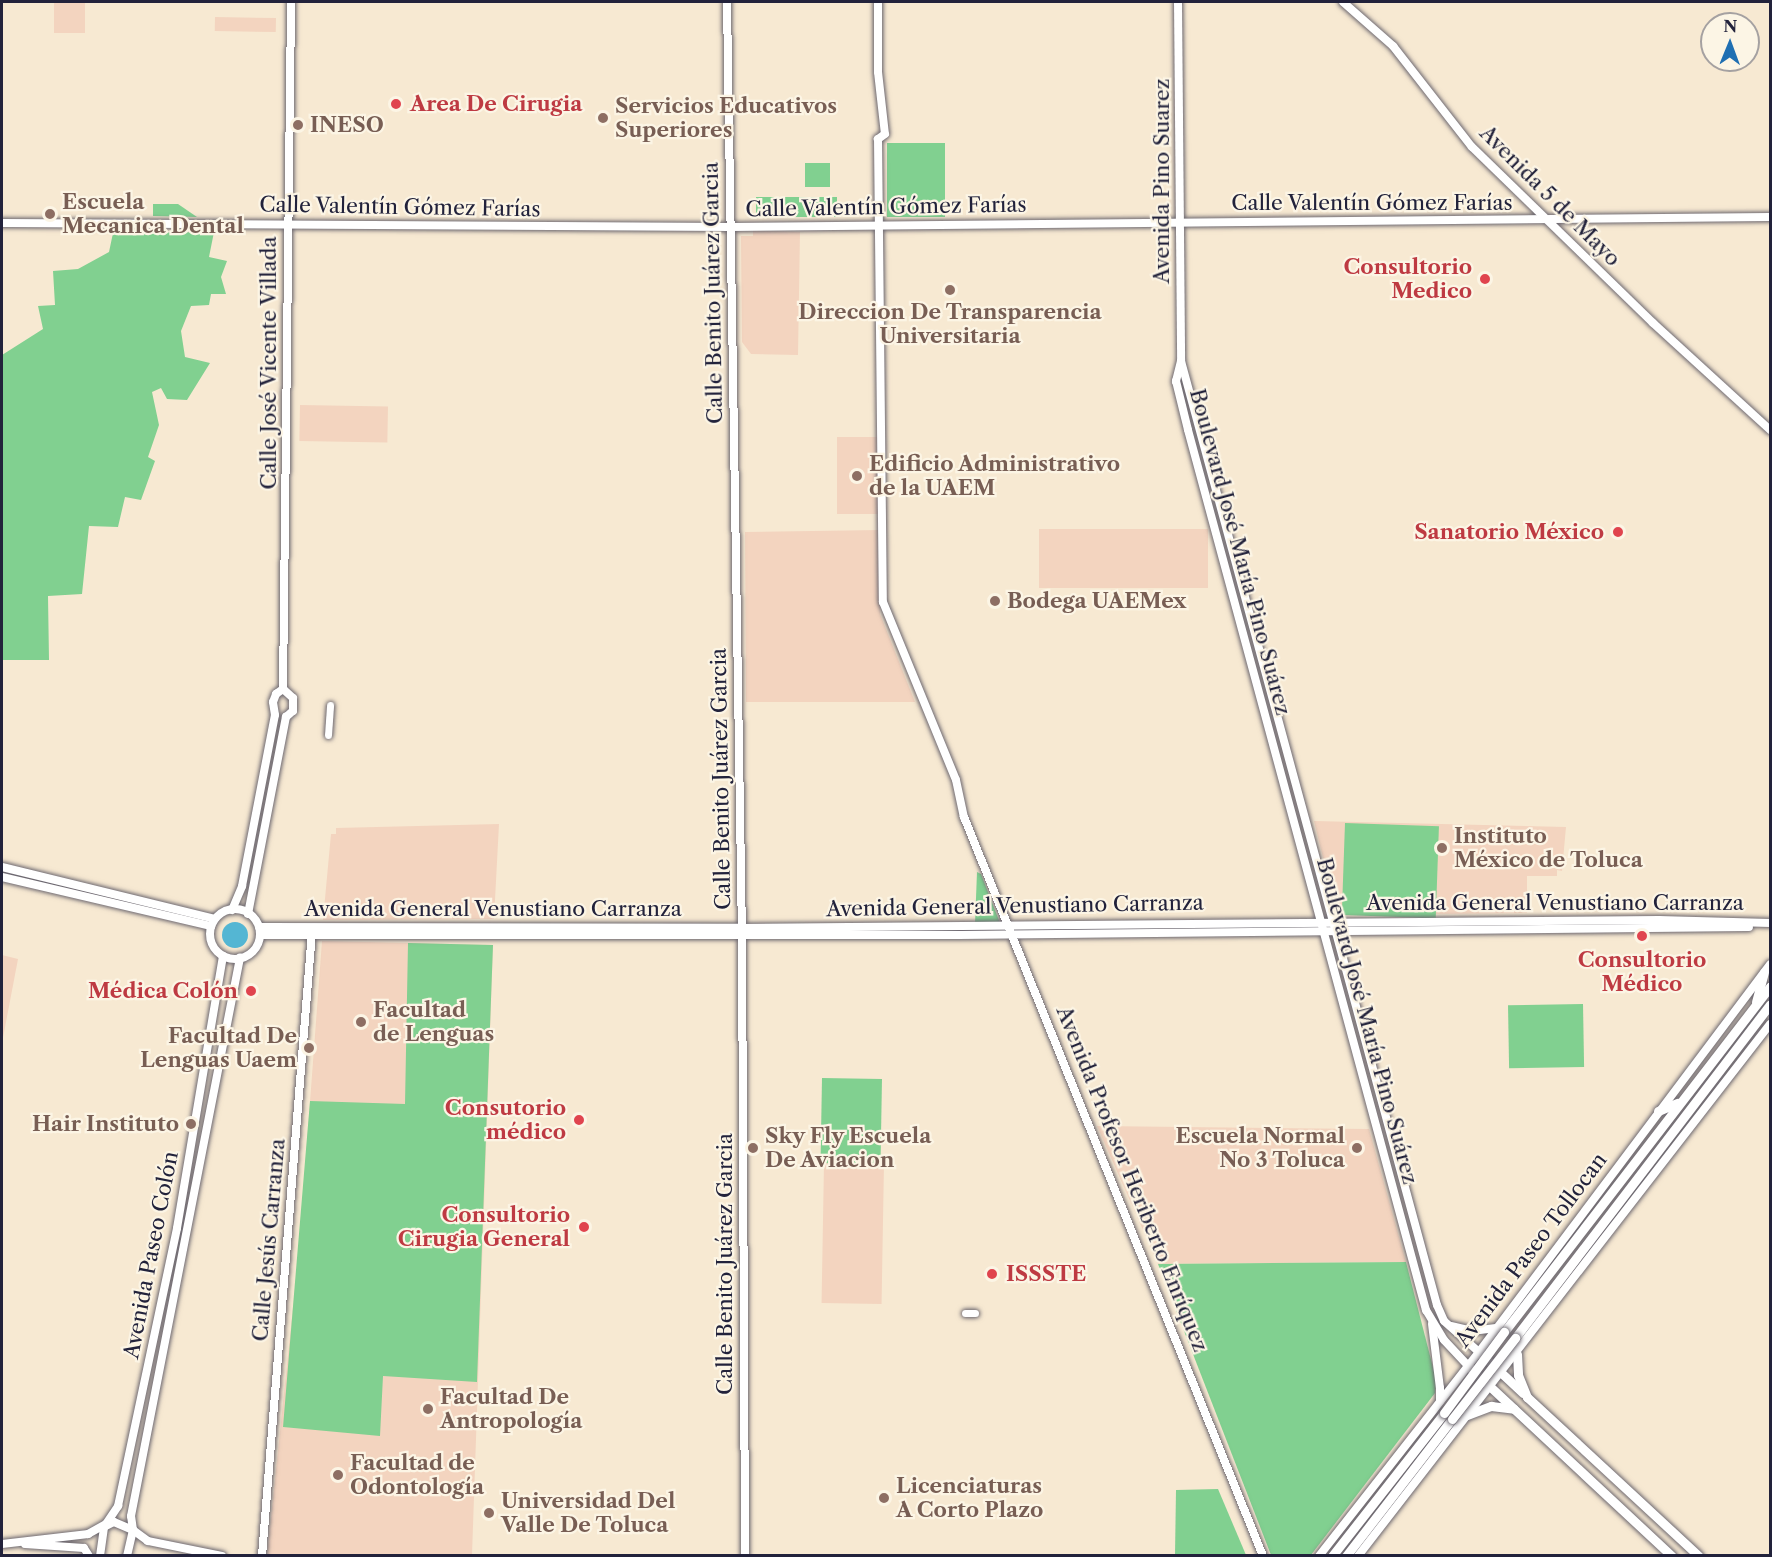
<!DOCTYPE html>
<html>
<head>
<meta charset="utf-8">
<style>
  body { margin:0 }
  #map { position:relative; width:1772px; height:1557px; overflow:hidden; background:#f7e9d2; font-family:"Libre Caslon Text",serif }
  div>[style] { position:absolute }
  .built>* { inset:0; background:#f3d4bf; transform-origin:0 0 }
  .green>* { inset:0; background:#81d090; transform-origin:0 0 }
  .water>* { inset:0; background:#54b6d3 }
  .round { border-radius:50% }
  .roads { filter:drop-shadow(0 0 2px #6d6870) drop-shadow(0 0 2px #6d6870) }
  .tertiary>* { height:7px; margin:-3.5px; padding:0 3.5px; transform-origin:3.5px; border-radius:3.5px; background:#fff }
  .secondary>* { height:8px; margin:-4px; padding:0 4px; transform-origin:4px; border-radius:4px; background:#fff }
  .secondary>.ring { margin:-4px; padding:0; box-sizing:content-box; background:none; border:8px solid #fff; border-radius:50% }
  .primary>* { height:8px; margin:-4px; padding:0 4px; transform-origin:4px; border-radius:4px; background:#fff }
  .trunk>* { height:9px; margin:-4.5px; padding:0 4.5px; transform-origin:4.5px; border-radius:4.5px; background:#fff }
  .bridges { filter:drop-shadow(0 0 2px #6d6870) drop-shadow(0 0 2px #6d6870) }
  .trunk-bridge>* { height:9px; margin:-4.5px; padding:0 4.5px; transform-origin:4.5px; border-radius:4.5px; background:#fff }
  .dots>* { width:16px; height:16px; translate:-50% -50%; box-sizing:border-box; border:3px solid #fcf5e5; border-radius:50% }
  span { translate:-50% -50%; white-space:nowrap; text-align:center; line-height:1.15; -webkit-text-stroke:4.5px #fcf5e5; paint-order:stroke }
  .health-label { font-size:21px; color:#be3a42; font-weight:700 }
  .left { translate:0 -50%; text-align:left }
  .right { translate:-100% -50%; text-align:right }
  .education-label { font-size:21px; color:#785e54; font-weight:700 }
  .street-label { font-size:21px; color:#22223b }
  .frame { position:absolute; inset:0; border:3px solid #22223b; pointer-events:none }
  .north { position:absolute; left:1700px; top:12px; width:60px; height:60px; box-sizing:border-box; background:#fcf5e5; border:2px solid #a5a1a1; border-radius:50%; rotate:1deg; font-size:16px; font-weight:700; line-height:24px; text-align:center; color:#22223b }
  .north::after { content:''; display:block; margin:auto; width:21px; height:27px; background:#1f6fb2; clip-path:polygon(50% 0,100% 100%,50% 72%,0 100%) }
</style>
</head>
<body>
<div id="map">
  <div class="built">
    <div style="left:54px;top:2px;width:31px;height:31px"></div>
    <div style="left:215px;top:17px;width:61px;height:14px;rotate:1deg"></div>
    <div style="clip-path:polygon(753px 230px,800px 232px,798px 355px,751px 354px,742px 342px,741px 236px,753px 236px)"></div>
    <div style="left:300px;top:405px;width:88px;height:36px;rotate:1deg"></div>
    <div style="left:837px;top:437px;width:43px;height:77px"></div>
    <div style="left:1039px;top:529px;width:169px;height:59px"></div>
    <div style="clip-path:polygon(880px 530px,880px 614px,915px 702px,746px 702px,745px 532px)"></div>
    <div style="clip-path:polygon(1314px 821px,1566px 827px,1562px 871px,1557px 870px,1557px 876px,1527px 876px,1527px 913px,1343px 915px,1336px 911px)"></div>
    <div style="clip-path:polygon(499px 824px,494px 919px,323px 920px,331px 834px,336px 834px,336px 828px)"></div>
    <div style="clip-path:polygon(322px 941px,493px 945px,472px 1555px,267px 1556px,299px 1250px)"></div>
    <div style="clip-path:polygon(2px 955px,18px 959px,2px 1043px)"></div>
    <div style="clip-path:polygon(1097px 1126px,1369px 1129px,1406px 1262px,1158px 1264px)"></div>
    <div style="left:824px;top:1163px;width:60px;height:140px;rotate:1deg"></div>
  </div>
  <div class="green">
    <div style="left:887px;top:143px;width:58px;height:74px"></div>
    <div style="left:830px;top:163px;width:24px;height:25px;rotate:90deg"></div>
    <div style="left:837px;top:197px;width:20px;height:81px;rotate:90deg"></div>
    <div style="clip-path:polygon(153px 204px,178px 204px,197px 217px,153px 216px)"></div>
    <div style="clip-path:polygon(214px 232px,209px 257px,227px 261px,221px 277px,226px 294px,211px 294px,209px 305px,191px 306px,181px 331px,185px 357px,210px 363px,187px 400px,167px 399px,161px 388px,152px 392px,159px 425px,148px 457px,155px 461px,141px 500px,125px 497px,118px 527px,89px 526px,82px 594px,48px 596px,49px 660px,2px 660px,2px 355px,43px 329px,38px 306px,55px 305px,53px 271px,78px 269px,109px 252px,113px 233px)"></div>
    <div style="left:1345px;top:823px;width:94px;height:92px;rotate:2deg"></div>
    <div style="clip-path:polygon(977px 872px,981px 874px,1000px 923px,975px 924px)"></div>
    <div style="clip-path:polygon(408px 943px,493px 945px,477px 1382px,383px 1376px,380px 1436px,283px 1427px,310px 1101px,405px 1104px)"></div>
    <div style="left:1583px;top:1004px;width:63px;height:75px;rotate:89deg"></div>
    <div style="left:822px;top:1078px;width:60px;height:85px;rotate:1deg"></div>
    <div style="clip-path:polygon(1406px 1262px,1436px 1379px,1435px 1393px,1311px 1555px,1271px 1555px,1158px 1264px)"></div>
    <div style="clip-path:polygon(1218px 1489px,1246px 1555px,1175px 1555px,1176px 1490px)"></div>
  </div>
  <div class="water">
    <div class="round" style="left:222px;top:922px;width:26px;height:26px"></div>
  </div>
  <div class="roads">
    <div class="tertiary">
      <div style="left:328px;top:735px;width:30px;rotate:-86deg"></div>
      <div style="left:965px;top:1313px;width:10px"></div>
    </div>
    <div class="secondary">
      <div style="left:727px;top:2px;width:934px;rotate:89.08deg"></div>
      <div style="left:742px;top:936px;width:620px;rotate:89.72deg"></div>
      <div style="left:878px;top:2px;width:70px;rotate:90deg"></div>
      <div style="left:878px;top:72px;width:62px;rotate:83.6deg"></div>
      <div style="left:885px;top:134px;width:9px;rotate:144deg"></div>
      <div style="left:878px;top:139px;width:463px;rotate:89.4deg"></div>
      <div style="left:883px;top:602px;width:192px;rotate:67.7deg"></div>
      <div style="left:956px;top:780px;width:38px;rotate:78deg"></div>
      <div style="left:964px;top:817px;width:797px;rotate:67.97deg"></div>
      <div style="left:1178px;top:2px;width:359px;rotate:89.5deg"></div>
      <div style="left:1181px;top:361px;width:978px;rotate:74.83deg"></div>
      <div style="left:1437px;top:1305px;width:17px;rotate:66deg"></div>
      <div style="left:1444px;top:1321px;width:47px;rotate:41.5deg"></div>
      <div style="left:1343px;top:2px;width:67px;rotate:41.3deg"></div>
      <div style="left:1393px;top:46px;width:128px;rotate:52deg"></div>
      <div style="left:1472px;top:147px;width:252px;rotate:44.2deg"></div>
      <div style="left:1653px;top:323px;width:159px;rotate:42.4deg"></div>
      <div style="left:2px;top:223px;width:728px;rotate:0.31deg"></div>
      <div style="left:730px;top:227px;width:1040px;rotate:-0.55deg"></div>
      <div style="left:1181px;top:361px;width:21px;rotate:104deg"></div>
      <div style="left:1176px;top:381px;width:50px;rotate:76.2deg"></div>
      <div style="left:1188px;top:430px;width:912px;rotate:74.87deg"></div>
      <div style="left:1426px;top:1310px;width:35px;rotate:59deg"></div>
      <div style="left:1444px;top:1340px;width:35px;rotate:47deg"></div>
      <div style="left:283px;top:689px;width:687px;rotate:-89.33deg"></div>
      <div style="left:2px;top:867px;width:219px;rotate:13.7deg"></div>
      <div style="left:2px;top:877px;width:215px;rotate:13.2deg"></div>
      <div class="ring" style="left:210px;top:909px;width:42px;height:42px"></div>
      <div style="left:232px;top:910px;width:26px;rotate:-67deg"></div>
      <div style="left:242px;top:886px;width:174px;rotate:-79.1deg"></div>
      <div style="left:275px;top:715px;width:13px;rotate:-99deg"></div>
      <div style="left:273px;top:702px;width:9px;rotate:-69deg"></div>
      <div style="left:276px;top:694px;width:9px;rotate:-36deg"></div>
      <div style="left:248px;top:914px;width:201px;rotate:-79.1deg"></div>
      <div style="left:286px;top:717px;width:9px;rotate:-41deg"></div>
      <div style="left:293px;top:711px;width:13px;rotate:-90deg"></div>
      <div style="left:293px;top:698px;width:13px;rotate:-138deg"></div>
      <div style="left:259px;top:927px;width:482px;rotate:0.1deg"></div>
      <div style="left:741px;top:928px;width:918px;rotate:-0.5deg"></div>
      <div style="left:1659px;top:920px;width:111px;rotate:1.5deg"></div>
      <div style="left:260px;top:935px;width:699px"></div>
      <div style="left:959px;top:935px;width:790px;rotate:-0.58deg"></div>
      <div style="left:1432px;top:1324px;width:64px;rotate:82.9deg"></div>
      <div style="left:1451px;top:1326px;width:22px;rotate:13deg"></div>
      <div style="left:1472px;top:1331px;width:24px;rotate:-7deg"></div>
      <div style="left:2px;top:1544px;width:87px;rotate:-6.6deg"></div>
      <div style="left:88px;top:1534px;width:21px;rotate:-29deg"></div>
      <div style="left:106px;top:1524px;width:22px;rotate:-56deg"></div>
      <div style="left:118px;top:1506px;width:284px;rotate:-78deg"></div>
      <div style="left:177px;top:1228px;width:276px;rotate:-80.4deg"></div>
      <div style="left:25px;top:1544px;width:59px;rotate:3.9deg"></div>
      <div style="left:84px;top:1548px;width:9px;rotate:58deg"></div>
      <div style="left:222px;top:1556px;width:76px;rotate:-168.5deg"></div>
      <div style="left:148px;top:1541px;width:19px;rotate:-144deg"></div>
      <div style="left:133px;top:1530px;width:14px;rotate:-98deg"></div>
      <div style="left:131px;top:1516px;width:569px;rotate:-78.95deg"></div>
      <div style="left:262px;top:1556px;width:626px;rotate:-85.42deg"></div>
      <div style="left:1319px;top:1556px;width:259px;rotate:-51.9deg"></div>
      <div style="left:1479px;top:1352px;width:485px;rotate:-53.1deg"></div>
      <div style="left:1358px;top:1556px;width:673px;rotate:-52.24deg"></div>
    </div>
    <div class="primary">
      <div style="left:1440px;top:1401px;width:13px;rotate:-90deg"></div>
      <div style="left:100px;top:1556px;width:29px;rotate:-82deg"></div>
      <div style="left:104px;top:1527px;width:11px;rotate:-27deg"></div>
      <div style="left:114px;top:1522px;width:21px;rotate:23deg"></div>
      <div style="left:133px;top:1530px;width:27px;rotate:103deg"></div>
    </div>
    <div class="trunk">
      <div style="left:1756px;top:1002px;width:31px;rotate:-75deg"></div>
      <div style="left:1658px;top:1111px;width:21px;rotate:-23deg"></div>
      <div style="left:1504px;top:1332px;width:436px;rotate:-52.4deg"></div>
      <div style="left:1515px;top:1338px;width:420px;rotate:-52.6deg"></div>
      <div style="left:1479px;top:1352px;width:60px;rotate:43deg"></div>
      <div style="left:1517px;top:1354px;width:21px;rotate:87deg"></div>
      <div style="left:1518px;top:1375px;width:24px;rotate:68deg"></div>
      <div style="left:1527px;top:1397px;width:234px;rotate:42.8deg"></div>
      <div style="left:1468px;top:1366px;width:279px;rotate:43deg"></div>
      <div style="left:1467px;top:1415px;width:26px;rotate:-21deg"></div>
      <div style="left:1491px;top:1406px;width:23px;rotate:7deg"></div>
      <div style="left:1332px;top:1556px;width:182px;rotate:-51.9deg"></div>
      <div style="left:1346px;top:1556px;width:173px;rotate:-52.3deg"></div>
    </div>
  </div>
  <div class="bridges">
    <div class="trunk-bridge">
      <div style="left:1444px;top:1413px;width:101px;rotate:-53.5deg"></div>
      <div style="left:1452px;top:1419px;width:103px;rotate:-52.1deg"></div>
    </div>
  </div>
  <div class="dots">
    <div style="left:396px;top:104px;background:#e0444e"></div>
    <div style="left:603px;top:118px;background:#8d6e63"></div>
    <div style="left:298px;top:125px;background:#8d6e63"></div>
    <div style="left:50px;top:214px;background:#8d6e63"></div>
    <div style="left:1485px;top:279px;background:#e0444e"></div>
    <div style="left:950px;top:290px;background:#8d6e63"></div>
    <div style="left:857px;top:476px;background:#8d6e63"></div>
    <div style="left:1618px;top:532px;background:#e0444e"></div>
    <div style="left:995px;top:601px;background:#8d6e63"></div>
    <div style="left:1442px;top:848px;background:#8d6e63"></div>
    <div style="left:1642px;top:936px;background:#e0444e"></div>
    <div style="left:251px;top:991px;background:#e0444e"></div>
    <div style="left:361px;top:1022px;background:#8d6e63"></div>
    <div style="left:309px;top:1048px;background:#8d6e63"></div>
    <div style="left:579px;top:1120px;background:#e0444e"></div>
    <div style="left:191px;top:1124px;background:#8d6e63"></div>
    <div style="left:753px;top:1148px;background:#8d6e63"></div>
    <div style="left:1357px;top:1148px;background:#8d6e63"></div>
    <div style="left:584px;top:1227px;background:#e0444e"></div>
    <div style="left:992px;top:1274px;background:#e0444e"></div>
    <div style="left:428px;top:1409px;background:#8d6e63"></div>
    <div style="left:338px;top:1475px;background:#8d6e63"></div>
    <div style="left:884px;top:1498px;background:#8d6e63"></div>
    <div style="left:489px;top:1513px;background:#8d6e63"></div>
  </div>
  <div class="health-label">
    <span class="left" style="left:410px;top:104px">Area De Cirugia</span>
    <span class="right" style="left:1472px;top:279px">Consultorio<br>Medico</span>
    <span class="right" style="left:1604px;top:532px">Sanatorio México</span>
    <span style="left:1642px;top:972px">Consultorio<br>Médico</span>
    <span class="right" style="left:238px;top:991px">Médica Colón</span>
    <span class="right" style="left:566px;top:1120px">Consutorio<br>médico</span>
    <span class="right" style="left:570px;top:1227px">Consultorio<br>Cirugia General</span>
    <span class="left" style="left:1006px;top:1274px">ISSSTE</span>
  </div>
  <div class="education-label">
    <span class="left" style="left:615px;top:118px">Servicios Educativos<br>Superiores</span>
    <span class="left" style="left:310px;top:125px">INESO</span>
    <span class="left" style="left:62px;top:214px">Escuela<br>Mecanica Dental</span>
    <span style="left:950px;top:324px">Direccion De Transparencia<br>Universitaria</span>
    <span class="left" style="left:869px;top:476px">Edificio Administrativo<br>de la UAEM</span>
    <span class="left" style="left:1007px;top:601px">Bodega UAEMex</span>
    <span class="left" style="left:1454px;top:848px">Instituto<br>México de Toluca</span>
    <span class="left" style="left:373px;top:1022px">Facultad<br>de Lenguas</span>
    <span class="right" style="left:297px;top:1048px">Facultad De<br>Lenguas Uaem</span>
    <span class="right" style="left:179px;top:1124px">Hair Instituto</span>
    <span class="left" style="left:765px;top:1148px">Sky Fly Escuela<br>De Aviacion</span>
    <span class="right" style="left:1345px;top:1148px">Escuela Normal<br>No 3 Toluca</span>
    <span class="left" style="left:440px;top:1409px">Facultad De<br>Antropología</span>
    <span class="left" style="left:350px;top:1475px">Facultad de<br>Odontología</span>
    <span class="left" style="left:896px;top:1498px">Licenciaturas<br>A Corto Plazo</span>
    <span class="left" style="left:501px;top:1513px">Universidad Del<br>Valle De Toluca</span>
  </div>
  <div class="street-label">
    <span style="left:1162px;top:181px;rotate:-90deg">Avenida Pino Suarez</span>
    <span style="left:1550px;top:196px;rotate:45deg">Avenida 5 de Mayo</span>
    <span style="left:1372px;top:203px">Calle Valentín Gómez Farías</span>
    <span style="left:400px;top:207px;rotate:1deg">Calle Valentín Gómez Farías</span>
    <span style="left:886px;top:207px;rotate:-1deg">Calle Valentín Gómez Farías</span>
    <span style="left:713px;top:293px;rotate:-91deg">Calle Benito Juárez Garcia</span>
    <span style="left:269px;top:363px;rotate:-90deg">Calle José Vicente Villada</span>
    <span style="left:1240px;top:552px;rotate:75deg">Boulevard José María Pino Suárez</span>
    <span style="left:721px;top:779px;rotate:-91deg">Calle Benito Juárez Garcia</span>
    <span style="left:1555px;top:903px">Avenida General Venustiano Carranza</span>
    <span style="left:1015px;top:906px;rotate:-1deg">Avenida General Venustiano Carranza</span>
    <span style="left:493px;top:909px">Avenida General Venustiano Carranza</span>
    <span style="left:1367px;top:1021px;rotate:75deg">Boulevard José María Pino Suárez</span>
    <span style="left:1132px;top:1179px;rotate:68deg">Avenida Profesor Heriberto Enríquez</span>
    <span style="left:269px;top:1240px;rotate:-85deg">Calle Jesús Carranza</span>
    <span style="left:1531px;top:1250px;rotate:-53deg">Avenida Paseo Tollocan</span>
    <span style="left:151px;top:1255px;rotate:-79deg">Avenida Paseo Colón</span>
    <span style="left:725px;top:1264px;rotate:-90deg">Calle Benito Juárez Garcia</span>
  </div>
  <div class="frame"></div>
  <div class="north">N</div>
</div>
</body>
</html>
